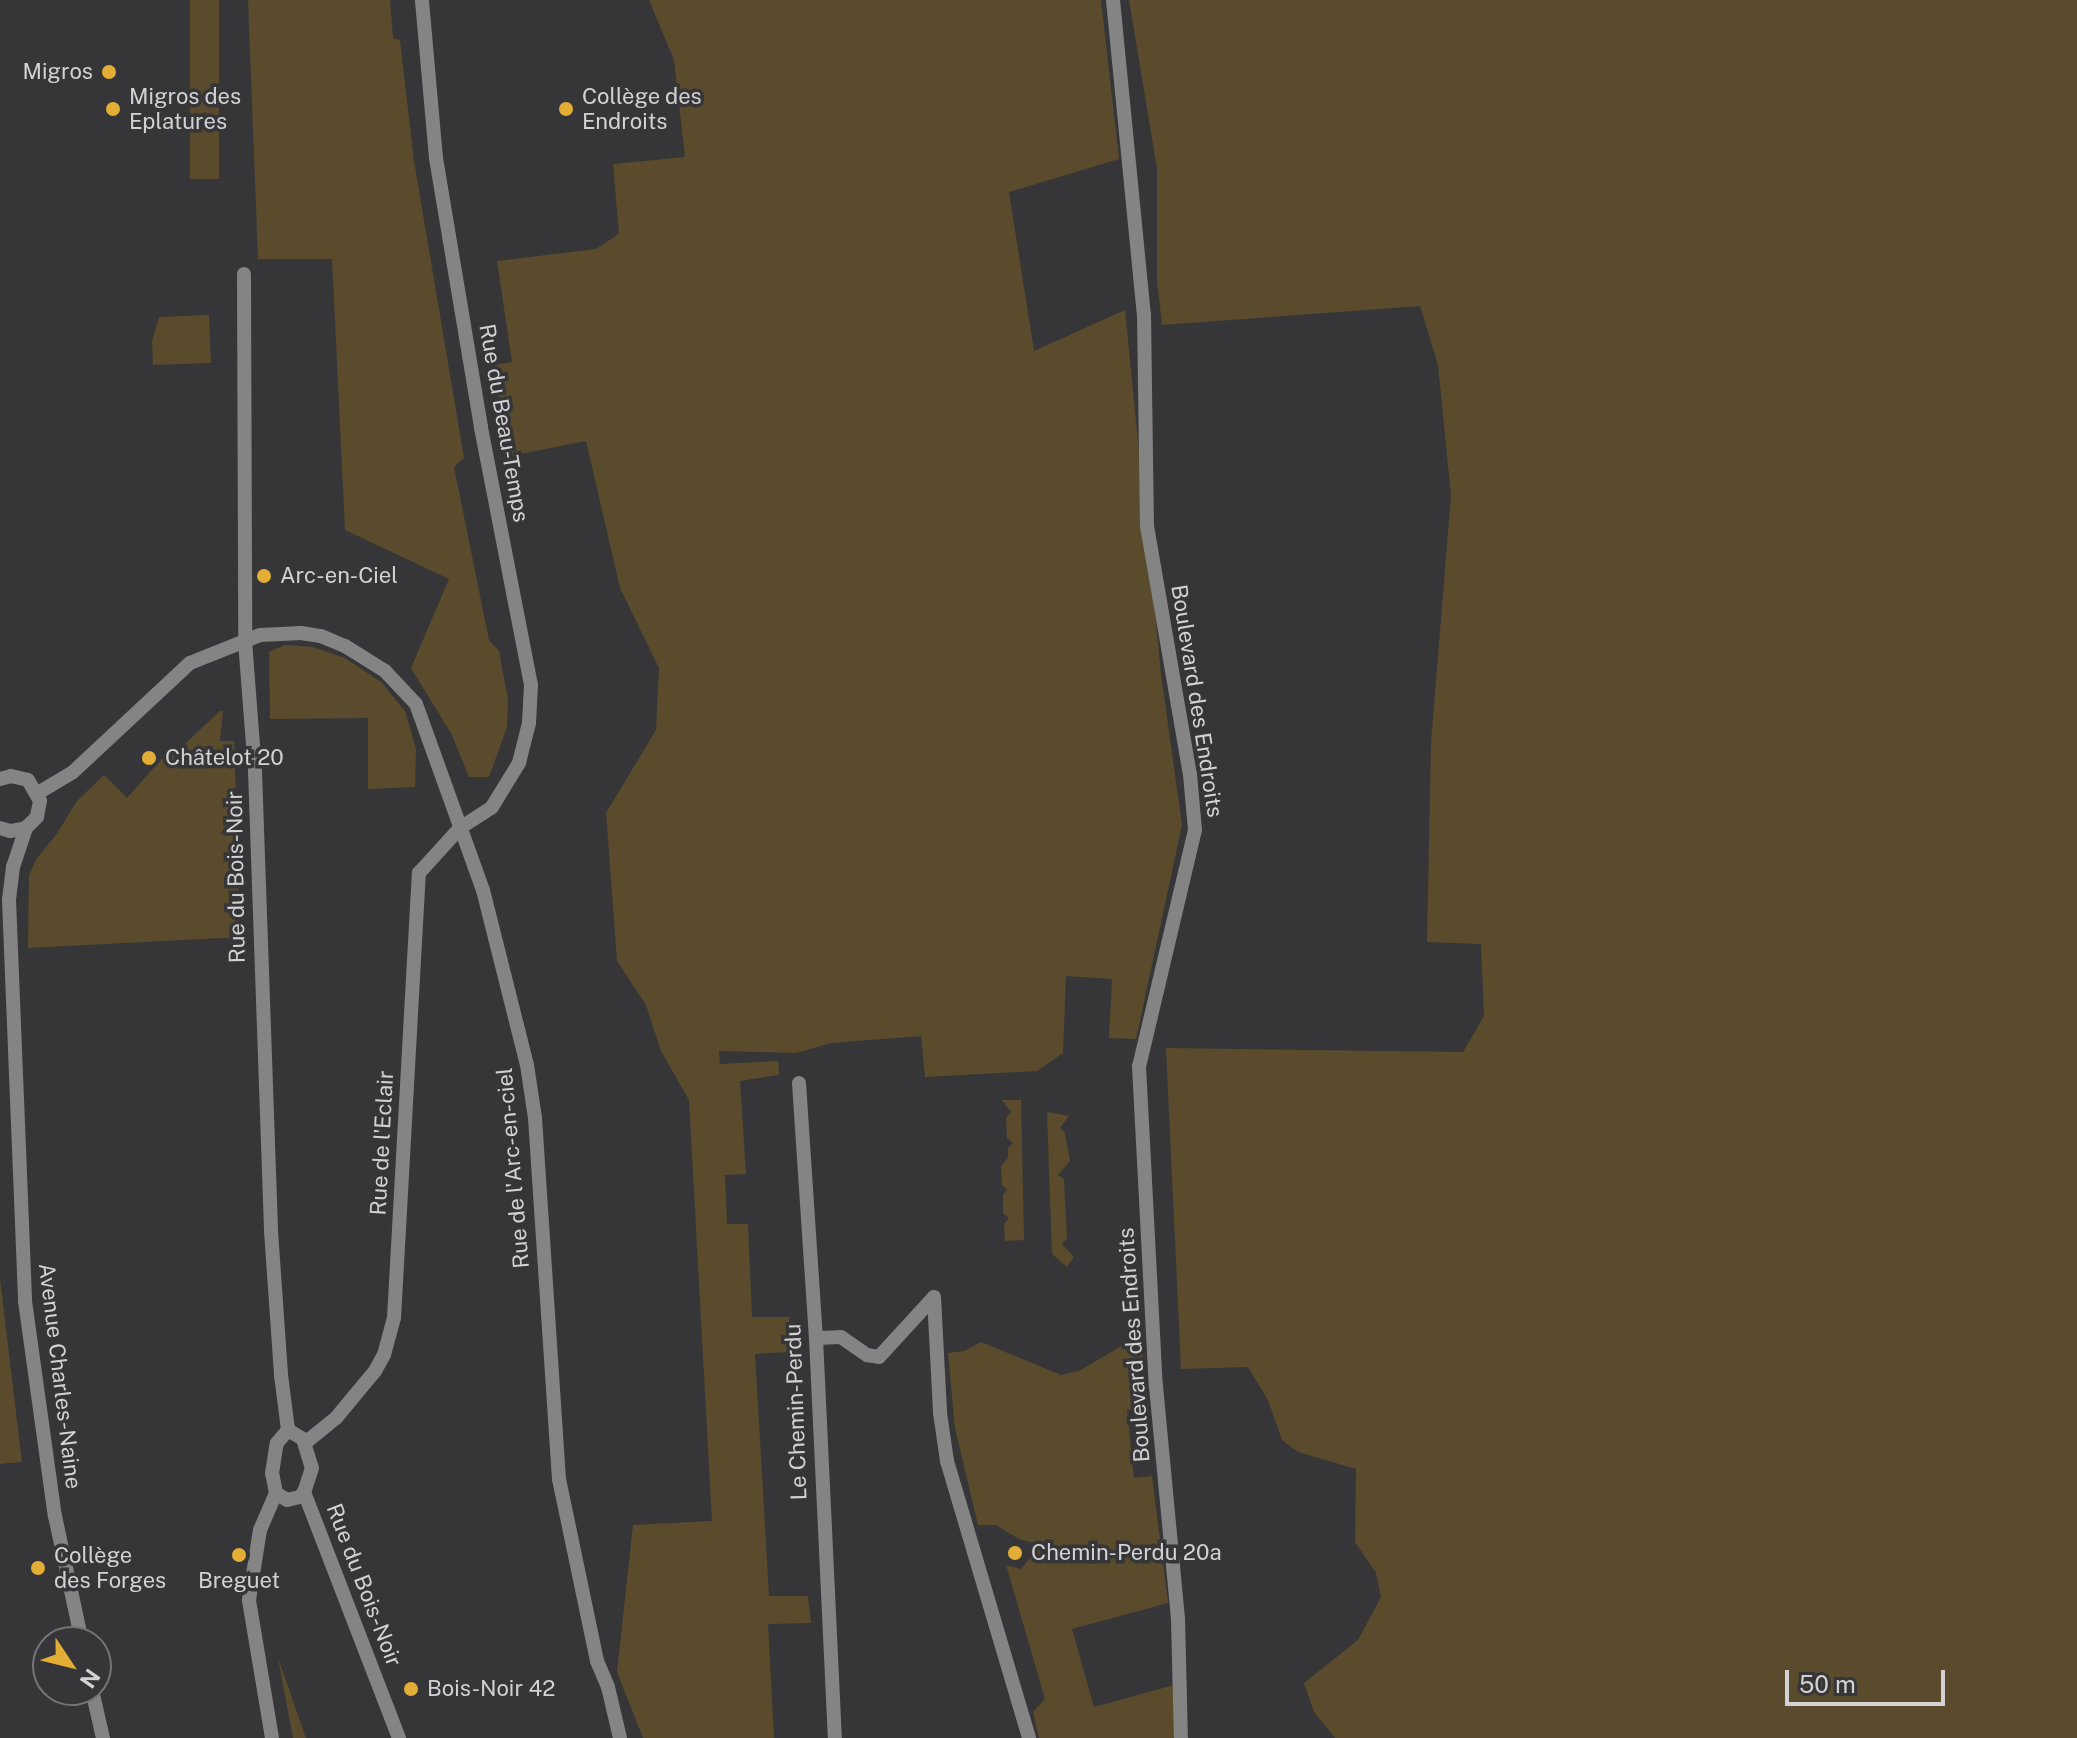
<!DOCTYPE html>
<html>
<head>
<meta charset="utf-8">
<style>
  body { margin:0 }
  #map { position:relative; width:2077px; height:1738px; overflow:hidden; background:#363639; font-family:"Public Sans",sans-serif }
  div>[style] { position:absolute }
  .green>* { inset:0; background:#5a4b2c; transform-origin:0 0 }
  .minor>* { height:14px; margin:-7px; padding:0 7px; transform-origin:7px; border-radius:7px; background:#848485 }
  .dots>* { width:22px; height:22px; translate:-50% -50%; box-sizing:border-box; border:4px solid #363639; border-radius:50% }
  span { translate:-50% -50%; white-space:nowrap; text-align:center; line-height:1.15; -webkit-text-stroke:7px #363639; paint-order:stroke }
  .poi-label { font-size:22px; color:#d2d2d3 }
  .right { translate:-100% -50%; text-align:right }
  .left { translate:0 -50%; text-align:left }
  .street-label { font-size:22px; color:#d2d2d3 }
  .north { position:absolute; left:32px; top:1626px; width:80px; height:80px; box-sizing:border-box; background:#363639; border:2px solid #747477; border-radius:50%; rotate:125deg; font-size:22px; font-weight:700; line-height:32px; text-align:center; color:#d2d2d3 }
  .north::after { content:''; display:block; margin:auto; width:28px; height:36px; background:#e3ae35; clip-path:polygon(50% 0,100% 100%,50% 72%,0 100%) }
  .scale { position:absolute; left:1785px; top:1670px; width:160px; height:36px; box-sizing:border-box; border:4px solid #d2d2d3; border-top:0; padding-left:10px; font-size:24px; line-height:28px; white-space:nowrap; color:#d2d2d3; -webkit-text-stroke:6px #363639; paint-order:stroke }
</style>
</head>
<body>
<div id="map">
  <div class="green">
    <div style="left:190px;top:0;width:29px;height:179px"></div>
    <div style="clip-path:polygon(248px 0,390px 0,393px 38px,400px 40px,414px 161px,464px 458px,454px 467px,489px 640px,499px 651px,508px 700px,507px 727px,489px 777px,469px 777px,452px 735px,411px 668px,449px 579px,345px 530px,332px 259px,258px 259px)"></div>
    <div style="clip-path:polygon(649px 0,1101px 0,1119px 159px,1009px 192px,1034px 351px,1125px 310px,1161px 674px,1182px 825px,1136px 1039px,1109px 1038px,1112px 979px,1066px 976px,1063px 1053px,1037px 1071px,925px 1077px,921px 1036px,831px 1043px,796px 1053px,719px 1051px,720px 1064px,778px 1061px,779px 1075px,740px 1081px,746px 1174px,725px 1175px,727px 1224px,748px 1224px,752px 1317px,789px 1317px,790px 1352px,755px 1354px,769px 1596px,808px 1596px,811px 1623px,768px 1624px,774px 1738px,643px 1738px,617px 1672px,633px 1525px,712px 1521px,689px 1100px,661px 1051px,646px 1005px,617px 961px,606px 813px,656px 730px,659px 668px,620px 588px,586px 441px,505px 457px,495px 365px,512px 362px,497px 261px,596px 249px,619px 234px,613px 164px,685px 157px,674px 60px)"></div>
    <div style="clip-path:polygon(1129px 0,2077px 0,2077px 1738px,1335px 1738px,1314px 1712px,1304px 1683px,1358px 1640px,1381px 1597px,1376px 1573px,1355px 1542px,1356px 1469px,1298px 1452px,1282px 1440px,1268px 1400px,1248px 1367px,1181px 1369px,1166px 1048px,1463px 1052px,1484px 1016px,1481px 944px,1427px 942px,1431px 742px,1451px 496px,1438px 365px,1420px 306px,1162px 325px,1157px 281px,1157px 169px)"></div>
    <div style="clip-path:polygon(209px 315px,211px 363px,153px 365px,152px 341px,159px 317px)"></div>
    <div style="clip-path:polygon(285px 645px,313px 647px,345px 658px,381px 682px,405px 711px,416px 749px,415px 787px,368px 789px,368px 718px,270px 719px,269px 652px)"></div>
    <div style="clip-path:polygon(220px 711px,223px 711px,220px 741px,234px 741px,240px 937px,28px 948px,29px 875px,37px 858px,56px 835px,77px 801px,104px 775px,127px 798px,166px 754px,170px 758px)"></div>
    <div style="clip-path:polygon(1002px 1100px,1021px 1100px,1024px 1240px,1005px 1241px,1004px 1224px,1009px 1218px,1003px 1213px,1003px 1195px,1007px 1190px,1002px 1185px,1001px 1166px,1008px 1158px,1008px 1148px,1013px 1143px,1007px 1138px,1006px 1118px,1011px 1112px)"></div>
    <div style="clip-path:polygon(1047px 1112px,1069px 1116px,1060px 1128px,1065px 1133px,1070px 1161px,1058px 1175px,1064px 1179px,1067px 1238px,1062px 1244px,1074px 1257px,1067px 1267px,1052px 1254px)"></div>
    <div style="clip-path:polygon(0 1279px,22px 1462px,0 1464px)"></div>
    <div style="clip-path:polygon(1142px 1334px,1145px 1408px,1127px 1410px,1134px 1478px,1152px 1476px,1168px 1603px,1072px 1629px,1094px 1707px,1174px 1685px,1174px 1738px,1039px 1738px,1033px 1712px,1045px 1699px,1006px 1565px,1021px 1569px,1041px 1545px,1019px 1539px,996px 1525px,978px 1525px,955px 1428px,948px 1353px,964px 1351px,981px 1342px,1061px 1375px,1079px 1371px)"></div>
    <div style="clip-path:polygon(278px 1658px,306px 1738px,293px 1738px)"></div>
  </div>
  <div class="minor">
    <div style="left:1113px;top:0;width:316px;rotate:84.4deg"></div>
    <div style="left:1144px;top:314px;width:212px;rotate:89.2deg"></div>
    <div style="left:1147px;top:526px;width:252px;rotate:80.2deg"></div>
    <div style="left:1190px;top:774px;width:56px;rotate:84.9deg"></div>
    <div style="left:1195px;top:830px;width:243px;rotate:103.3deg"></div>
    <div style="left:1139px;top:1066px;width:320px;rotate:87deg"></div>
    <div style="left:1156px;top:1386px;width:234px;rotate:84.6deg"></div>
    <div style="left:1178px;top:1619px;width:119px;rotate:88.6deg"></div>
    <div style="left:244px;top:274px;width:367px;rotate:89.8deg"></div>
    <div style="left:245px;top:641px;width:130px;rotate:85.6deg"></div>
    <div style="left:255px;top:771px;width:460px;rotate:88deg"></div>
    <div style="left:271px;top:1231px;width:144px;rotate:86deg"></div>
    <div style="left:281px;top:1375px;width:55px;rotate:82.7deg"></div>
    <div style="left:0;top:779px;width:11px;rotate:-15deg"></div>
    <div style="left:11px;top:776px;width:17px;rotate:13deg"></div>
    <div style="left:28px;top:780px;width:24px;rotate:60deg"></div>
    <div style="left:40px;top:801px;width:16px;rotate:101deg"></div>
    <div style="left:37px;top:817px;width:16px;rotate:135deg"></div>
    <div style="left:26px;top:828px;width:16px;rotate:169deg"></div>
    <div style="left:10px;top:831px;width:10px;rotate:-163deg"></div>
    <div style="left:38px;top:793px;width:41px;rotate:-31deg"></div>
    <div style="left:73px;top:772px;width:160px;rotate:-43deg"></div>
    <div style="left:190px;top:663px;width:75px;rotate:-21.8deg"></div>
    <div style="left:260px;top:635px;width:41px;rotate:-2.8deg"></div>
    <div style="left:301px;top:633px;width:20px;rotate:9deg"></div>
    <div style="left:321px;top:636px;width:26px;rotate:23deg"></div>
    <div style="left:345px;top:646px;width:47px;rotate:32deg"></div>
    <div style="left:385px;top:671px;width:45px;rotate:46.8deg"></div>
    <div style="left:416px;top:704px;width:198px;rotate:70.2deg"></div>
    <div style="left:483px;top:890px;width:180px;rotate:75.9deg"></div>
    <div style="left:527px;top:1065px;width:54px;rotate:81.4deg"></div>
    <div style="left:535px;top:1118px;width:362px;rotate:86.2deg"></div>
    <div style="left:559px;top:1479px;width:186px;rotate:78.2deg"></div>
    <div style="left:597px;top:1661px;width:28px;rotate:67deg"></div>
    <div style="left:608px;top:1687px;width:52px;rotate:76.8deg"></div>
    <div style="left:26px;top:828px;width:41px;rotate:108.4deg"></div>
    <div style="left:13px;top:867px;width:33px;rotate:97deg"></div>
    <div style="left:9px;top:900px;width:401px;rotate:87.7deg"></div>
    <div style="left:25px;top:1301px;width:217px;rotate:82.1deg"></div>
    <div style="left:55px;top:1516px;width:129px;rotate:77.9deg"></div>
    <div style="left:799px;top:1083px;width:256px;rotate:86.2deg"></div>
    <div style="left:816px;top:1338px;width:400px;rotate:87.3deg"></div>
    <div style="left:934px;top:1297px;width:116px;rotate:87deg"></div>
    <div style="left:940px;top:1413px;width:49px;rotate:81.7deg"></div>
    <div style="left:947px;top:1461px;width:289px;rotate:73.5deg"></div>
    <div style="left:816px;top:1338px;width:25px;rotate:-2deg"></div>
    <div style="left:841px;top:1337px;width:32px;rotate:35deg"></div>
    <div style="left:867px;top:1355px;width:12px;rotate:9deg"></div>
    <div style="left:879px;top:1357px;width:81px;rotate:-47.5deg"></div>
    <div style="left:288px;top:1430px;width:17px;rotate:31deg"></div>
    <div style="left:303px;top:1439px;width:30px;rotate:73deg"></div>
    <div style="left:312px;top:1468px;width:25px;rotate:108deg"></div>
    <div style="left:304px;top:1492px;width:6px;rotate:129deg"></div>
    <div style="left:300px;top:1497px;width:13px;rotate:167deg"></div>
    <div style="left:287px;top:1500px;width:13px;rotate:-148deg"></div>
    <div style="left:276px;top:1493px;width:20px;rotate:-101deg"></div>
    <div style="left:272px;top:1473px;width:30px;rotate:-81deg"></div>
    <div style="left:277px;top:1443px;width:17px;rotate:-50deg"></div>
    <div style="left:305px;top:1443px;width:40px;rotate:-39deg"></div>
    <div style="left:336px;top:1418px;width:61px;rotate:-50.3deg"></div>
    <div style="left:375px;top:1371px;width:18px;rotate:-61deg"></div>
    <div style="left:384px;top:1355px;width:38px;rotate:-75deg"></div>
    <div style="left:394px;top:1318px;width:446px;rotate:-86.8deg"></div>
    <div style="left:419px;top:873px;width:61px;rotate:-47.7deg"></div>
    <div style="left:460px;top:828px;width:38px;rotate:-33deg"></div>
    <div style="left:492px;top:807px;width:52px;rotate:-58.5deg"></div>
    <div style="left:519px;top:763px;width:41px;rotate:-76deg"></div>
    <div style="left:529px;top:723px;width:38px;rotate:-87deg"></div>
    <div style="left:531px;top:685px;width:263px;rotate:-101deg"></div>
    <div style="left:481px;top:427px;width:273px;rotate:-99.5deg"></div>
    <div style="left:436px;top:158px;width:159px;rotate:-95.1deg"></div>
    <div style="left:304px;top:1492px;width:264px;rotate:68.9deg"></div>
    <div style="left:92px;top:1690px;width:49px;rotate:77.1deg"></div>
    <div style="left:272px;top:1738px;width:140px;rotate:-99.5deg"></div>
    <div style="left:249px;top:1600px;width:71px;rotate:-81.1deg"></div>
    <div style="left:260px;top:1530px;width:40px;rotate:-66.6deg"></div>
  </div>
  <div class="dots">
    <div style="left:109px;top:72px;background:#e3ae35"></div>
    <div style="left:113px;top:109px;background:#e3ae35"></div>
    <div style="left:566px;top:109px;background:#e3ae35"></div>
    <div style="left:264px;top:576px;background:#e3ae35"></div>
    <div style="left:149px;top:758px;background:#e3ae35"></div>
    <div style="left:1015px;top:1553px;background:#e3ae35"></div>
    <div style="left:239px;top:1555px;background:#e3ae35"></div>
    <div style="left:38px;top:1568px;background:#e3ae35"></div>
    <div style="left:411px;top:1689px;background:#e3ae35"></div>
  </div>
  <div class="poi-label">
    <span class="right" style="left:93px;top:72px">Migros</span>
    <span class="left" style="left:129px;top:109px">Migros des<br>Eplatures</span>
    <span class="left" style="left:582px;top:109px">Collège des<br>Endroits</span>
    <span class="left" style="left:280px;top:576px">Arc-en-Ciel</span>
    <span class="left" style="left:165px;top:758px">Châtelot 20</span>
    <span class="left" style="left:1031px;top:1553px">Chemin-Perdu 20a</span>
    <span class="left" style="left:54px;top:1568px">Collège<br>des Forges</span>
    <span style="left:239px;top:1581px">Breguet</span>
    <span class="left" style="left:427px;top:1689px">Bois-Noir 42</span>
  </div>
  <div class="street-label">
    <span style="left:504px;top:423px;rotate:80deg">Rue du Beau-Temps</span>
    <span style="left:1197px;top:701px;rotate:81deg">Boulevard des Endroits</span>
    <span style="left:236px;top:877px;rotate:-91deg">Rue du Bois-Noir</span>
    <span style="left:382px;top:1143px;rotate:-87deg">Rue de l'Eclair</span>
    <span style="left:513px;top:1168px;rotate:-95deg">Rue de l'Arc-en-ciel</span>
    <span style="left:1134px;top:1345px;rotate:-94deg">Boulevard des Endroits</span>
    <span style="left:60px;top:1376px;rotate:83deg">Avenue Charles-Naine</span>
    <span style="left:796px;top:1412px;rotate:-92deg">Le Chemin-Perdu</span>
    <span style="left:364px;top:1585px;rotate:69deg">Rue du Bois-Noir</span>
  </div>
  <div class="north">N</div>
  <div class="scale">50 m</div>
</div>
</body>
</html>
